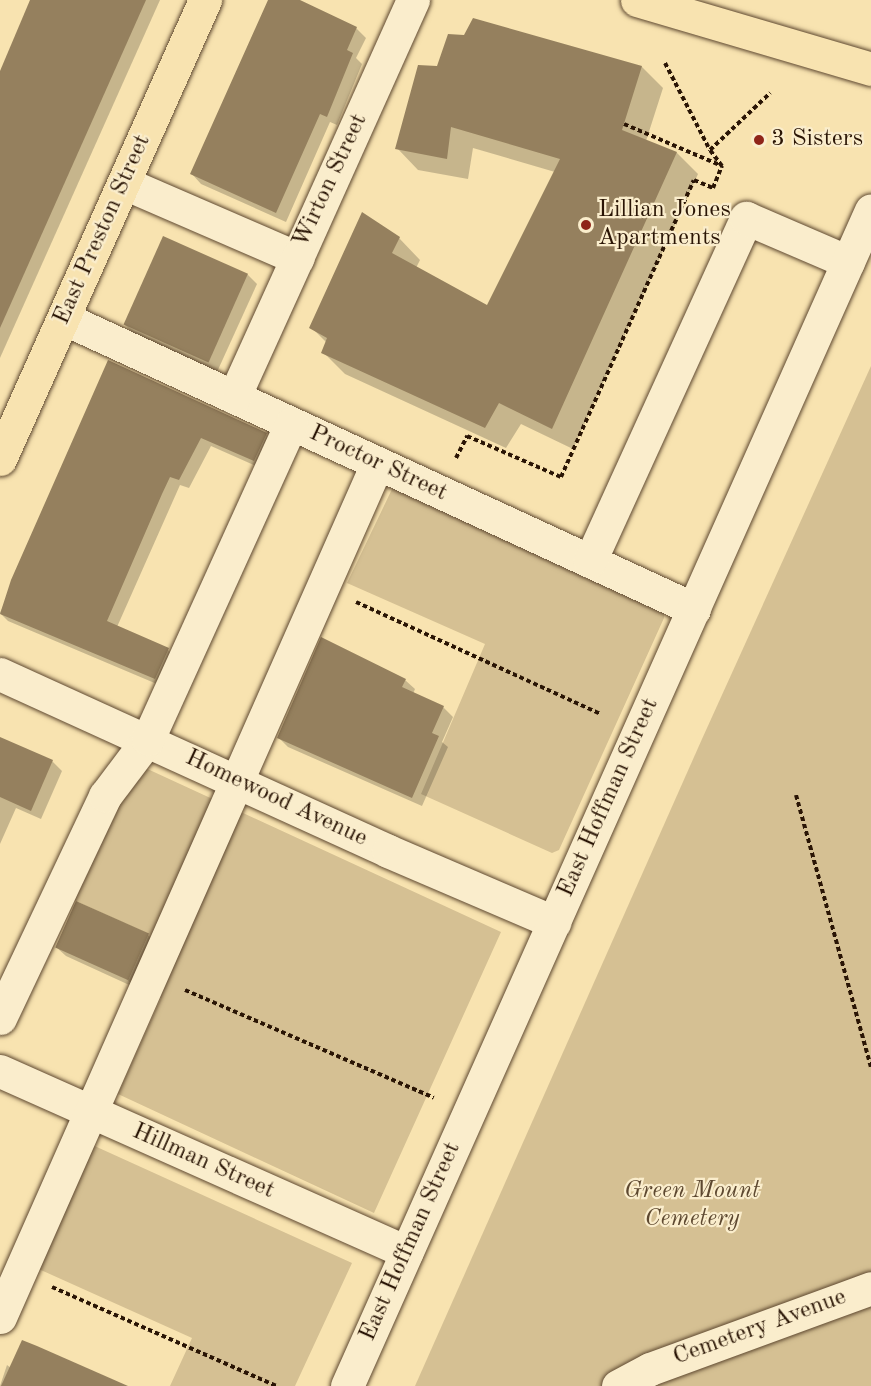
<!DOCTYPE html>
<html>
<head>
<meta charset="utf-8">
<style>
  body { margin:0 }
  #map { position:relative; width:871px; height:1386px; overflow:hidden; background:#f8e3b0; font-family:"Old Standard TT",serif }
  div>[style] { position:absolute }
  .green>* { inset:0; background:#d5c093 }
  .shadow>* { inset:0; background:#0003 }
  .building>* { inset:0; background:#95805e; transform-origin:0 0 }
  .path>* { height:4px; margin-top:-2px; transform-origin:0; background:repeating-linear-gradient(90deg,#2a1505 0 4.5px,transparent 0 7.5px) }
  .roads { filter:drop-shadow(0 0 2px #5e4830) drop-shadow(0 0 2px #5e4830) }
  .minor>* { height:33px; margin:-16.5px; padding:0 16.5px; transform-origin:16.5px; border-radius:16.5px; background:#faedcc }
  .major>* { height:33px; margin:-16.5px; padding:0 16.5px; transform-origin:16.5px; border-radius:16.5px; background:#f8e3b0 }
  .dots>* { width:16px; height:16px; translate:-50% -50%; box-sizing:border-box; border:3px solid #faedcc; border-radius:50% }
  span { translate:-50% -50%; white-space:nowrap; text-align:center; line-height:1.15; -webkit-text-stroke:4.5px #faedcc; paint-order:stroke }
  .poi-label { font-size:24px; color:#2a1505 }
  .left { translate:0 -50%; text-align:left }
  .street-label { font-size:24px; color:#2a1505 }
  .park-label { font-size:24px; color:#5d4830; font-style:italic }
</style>
</head>
<body>
<div id="map">
  <div class="green">
    <div style="clip-path:polygon(871px 366px,871px 1386px,415px 1386px,702px 739px)"></div>
    <div style="clip-path:polygon(394px 485px,664px 608px,664px 618px,559px 850px,552px 853px,421px 794px,485px 644px,347px 583px)"></div>
    <div style="clip-path:polygon(141px 766px,501px 932px,374px 1213px,118px 1094px,161px 998px,128px 981px,149px 934px,69px 898px,118px 791px)"></div>
    <div style="clip-path:polygon(88px 1143px,352px 1263px,295px 1386px,170px 1386px,192px 1338px,32px 1266px)"></div>
  </div>
  <div class="shadow">
    <div style="clip-path:polygon(31px 0,160px 0,0 358px,0 103px)"></div>
    <div style="clip-path:polygon(270px 0,297px 0,356px 28px,366px 38px,356px 58px,362px 64px,337px 125px,330px 122px,286px 222px,201px 184px,192px 174px)"></div>
    <div style="clip-path:polygon(420px 66px,642px 67px,663px 88px,646px 141px,677px 153px,698px 174px,573px 449px,521px 424px,506px 448px,345px 374px,323px 352px,327px 343px,311px 327px,399px 238px,420px 260px,416px 268px,488px 307px,555px 172px,473px 148px,468px 179px,418px 170px,397px 148px)"></div>
    <div style="clip-path:polygon(247px 274px,257px 284px,217px 372px,135px 335px,125px 325px)"></div>
    <div style="clip-path:polygon(109px 362px,266px 434px,275px 443px,263px 469px,211px 446px,189px 488px,180px 485px,117px 627px,168px 650px,177px 659px,164px 687px,8px 621px,0 613px)"></div>
    <div style="clip-path:polygon(405px 680px,415px 689px,413px 694px,443px 707px,453px 717px,442px 742px,448px 747px,422px 806px,288px 747px,278px 737px)"></div>
    <div style="clip-path:polygon(0 738px,52px 761px,62px 771px,41px 819px,16px 808px,0 844px)"></div>
    <div style="clip-path:polygon(148px 935px,158px 945px,138px 989px,66px 956px,56px 947px)"></div>
    <div style="clip-path:polygon(7px 1365px,11px 1368px,118px 1386px,0 1386px)"></div>
  </div>
  <div class="building">
    <div style="clip-path:polygon(30px 0,146px 0,0 328px,0 71px)"></div>
    <div style="clip-path:polygon(268px 0,300px 0,357px 27px,347px 50px,353px 53px,327px 117px,320px 114px,276px 213px,190px 174px)"></div>
    <div style="clip-path:polygon(473px 18px,642px 66px,622px 130px,677px 152px,552px 429px,499px 403px,485px 428px,321px 353px,327px 338px,309px 328px,362px 212px,400px 237px,392px 253px,487px 305px,560px 159px,451px 127px,447px 159px,395px 149px,418px 65px,437px 66px,448px 34px,464px 35px)"></div>
    <div style="left:163px;top:236px;width:93px;height:97px;rotate:24deg"></div>
    <div style="clip-path:polygon(108px 360px,267px 433px,254px 461px,201px 438px,179px 480px,170px 477px,162px 494px,107px 621px,169px 648px,155px 679px,0 614px,11px 580px)"></div>
    <div style="clip-path:polygon(321px 637px,406px 679px,402px 687px,444px 706px,432px 733px,439px 736px,412px 798px,277px 738px)"></div>
    <div style="clip-path:polygon(0 737px,53px 760px,31px 811px,0 797px)"></div>
    <div style="left:76px;top:901px;width:80px;height:51px;rotate:24deg"></div>
    <div style="clip-path:polygon(22px 1340px,37px 1346px,128px 1386px,1px 1386px)"></div>
  </div>
  <div class="path">
    <div style="left:665px;top:63px;width:98px;rotate:62.7deg"></div>
    <div style="left:710px;top:150px;width:83px;rotate:-43.5deg"></div>
    <div style="left:624px;top:124px;width:107px;rotate:23.2deg"></div>
    <div style="left:722px;top:166px;width:20px;rotate:-127deg"></div>
    <div style="left:456px;top:458px;width:25px;rotate:-63deg"></div>
    <div style="left:467px;top:436px;width:103px;rotate:23.6deg"></div>
    <div style="left:561px;top:477px;width:325px;rotate:-65.9deg"></div>
    <div style="left:694px;top:180px;width:21px;rotate:23deg"></div>
    <div style="left:713px;top:188px;width:24px;rotate:-68deg"></div>
    <div style="left:356px;top:602px;width:269px;rotate:24.6deg"></div>
    <div style="left:796px;top:795px;width:282px;rotate:74.6deg"></div>
    <div style="left:185px;top:990px;width:271px;rotate:23.4deg"></div>
    <div style="left:52px;top:1287px;width:245px;rotate:23.8deg"></div>
  </div>
  <div class="roads">
    <div class="minor">
      <div style="left:124px;top:183px;width:189px;rotate:23.4deg"></div>
      <div style="left:297px;top:258px;width:283px;rotate:-65.8deg"></div>
      <div style="left:63px;top:318px;width:695px;rotate:24.76deg"></div>
      <div style="left:234px;top:397px;width:153px;rotate:-65.6deg"></div>
      <div style="left:590px;top:561px;width:377px;rotate:-65.5deg"></div>
      <div style="left:746px;top:218px;width:111px;rotate:23.3deg"></div>
      <div style="left:0;top:674px;width:426px;rotate:24.5deg"></div>
      <div style="left:388px;top:851px;width:181px;rotate:23.2deg"></div>
      <div style="left:0;top:1018px;width:246px;rotate:-64.7deg"></div>
      <div style="left:105px;top:796px;width:71px;rotate:-53deg"></div>
      <div style="left:148px;top:739px;width:346px;rotate:-65.6deg"></div>
      <div style="left:0;top:1071px;width:445px;rotate:24deg"></div>
      <div style="left:0;top:1317px;width:933px;rotate:-66.16deg"></div>
      <div style="left:347px;top:1386px;width:1287px;rotate:-65.98deg"></div>
      <div style="left:618px;top:1386px;width:36px;rotate:-28deg"></div>
      <div style="left:650px;top:1369px;width:235px;rotate:-20.1deg"></div>
    </div>
    <div class="major">
      <div style="left:637px;top:0;width:244px;rotate:16.4deg"></div>
      <div style="left:0;top:459px;width:503px;rotate:-65.93deg"></div>
    </div>
  </div>
  <div class="dots">
    <div style="left:759px;top:140px;background:#8f2418"></div>
    <div style="left:586px;top:225px;background:#8f2418"></div>
  </div>
  <div class="poi-label">
    <span class="left" style="left:771px;top:140px">3 Sisters</span>
    <span class="left" style="left:598px;top:225px">Lillian Jones<br>Apartments</span>
  </div>
  <div class="street-label">
    <span style="left:331px;top:181px;rotate:-65deg">Wirton Street</span>
    <span style="left:103px;top:230px;rotate:-66deg">East Preston Street</span>
    <span style="left:378px;top:464px;rotate:25deg">Proctor Street</span>
    <span style="left:609px;top:798px;rotate:-66deg">East Hoffman Street</span>
    <span style="left:276px;top:799px;rotate:25deg">Homewood Avenue</span>
    <span style="left:203px;top:1162px;rotate:24deg">Hillman Street</span>
    <span style="left:411px;top:1242px;rotate:-66deg">East Hoffman Street</span>
    <span style="left:760px;top:1328px;rotate:-20deg">Cemetery Avenue</span>
  </div>
  <div class="park-label">
    <span style="left:692px;top:1206px">Green Mount<br>Cemetery</span>
  </div>
</div>
</body>
</html>
